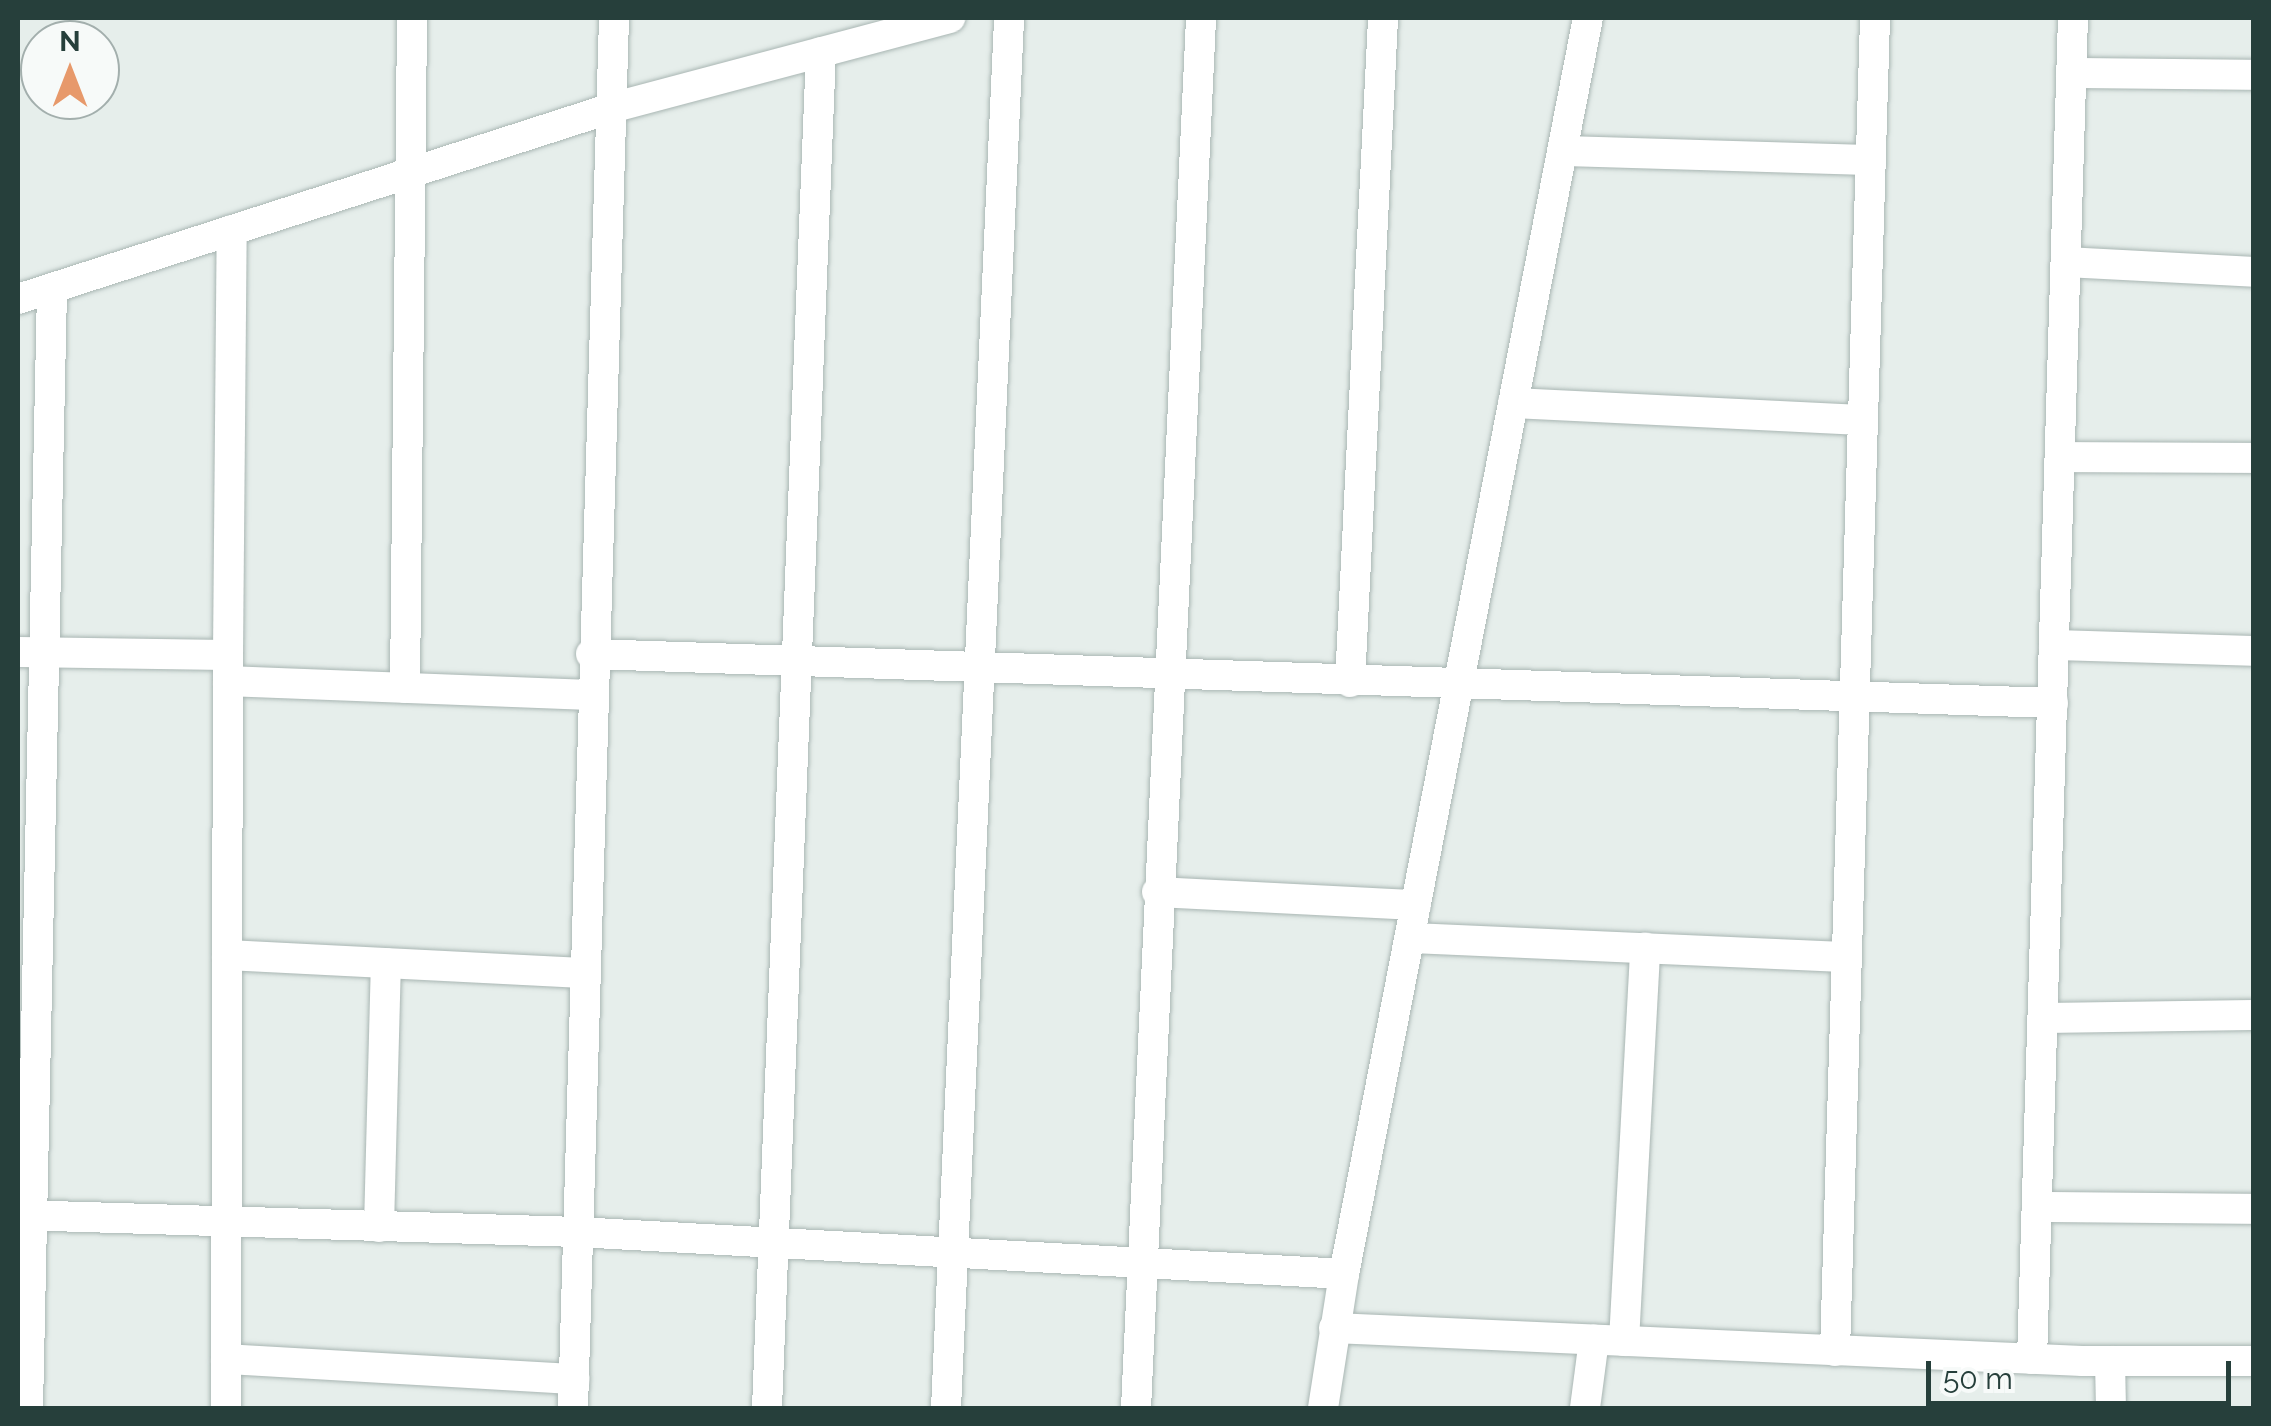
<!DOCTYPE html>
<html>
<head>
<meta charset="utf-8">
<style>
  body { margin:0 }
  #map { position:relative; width:2271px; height:1426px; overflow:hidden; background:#e6eeeb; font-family:Raleway,sans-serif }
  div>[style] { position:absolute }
  .roads { filter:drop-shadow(0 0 2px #a9b6b3) drop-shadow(0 0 2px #a9b6b3) }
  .minor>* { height:30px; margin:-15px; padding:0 15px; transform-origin:15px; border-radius:15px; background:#fff }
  span { translate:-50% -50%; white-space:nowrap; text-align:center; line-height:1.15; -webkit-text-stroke:9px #f7faf9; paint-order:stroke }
  .frame { position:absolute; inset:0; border:20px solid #263f3b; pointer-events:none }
  .north { position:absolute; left:20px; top:20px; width:100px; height:100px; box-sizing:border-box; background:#f7faf9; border:2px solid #a3afad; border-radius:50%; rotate:0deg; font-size:28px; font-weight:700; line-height:40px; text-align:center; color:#263f3b }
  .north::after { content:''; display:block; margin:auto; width:35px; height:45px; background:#e7996b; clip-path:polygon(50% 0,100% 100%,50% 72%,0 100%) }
  .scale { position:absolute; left:1926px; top:1361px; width:305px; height:45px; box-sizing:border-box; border:5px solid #263f3b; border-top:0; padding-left:12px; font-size:30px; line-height:35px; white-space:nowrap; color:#263f3b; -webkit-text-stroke:8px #f7faf9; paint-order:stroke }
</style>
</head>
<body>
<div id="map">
  <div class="roads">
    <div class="minor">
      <div style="left:2071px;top:73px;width:183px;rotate:0.6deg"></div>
      <div style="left:1563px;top:151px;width:307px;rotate:1.7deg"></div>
      <div style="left:2066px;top:262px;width:188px;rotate:3deg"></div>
      <div style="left:18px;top:299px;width:627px;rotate:-17.83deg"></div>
      <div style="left:615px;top:107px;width:347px;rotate:-14.9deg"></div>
      <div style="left:1513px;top:403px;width:349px;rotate:2.8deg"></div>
      <div style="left:2060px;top:457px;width:194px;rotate:0.3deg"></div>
      <div style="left:2054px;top:645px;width:200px;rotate:1.7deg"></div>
      <div style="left:18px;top:652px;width:210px;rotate:0.8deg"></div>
      <div style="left:228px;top:655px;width:425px;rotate:-89.5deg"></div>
      <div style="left:591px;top:654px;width:1463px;rotate:1.92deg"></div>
      <div style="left:228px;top:681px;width:361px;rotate:2.2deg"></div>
      <div style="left:1350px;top:682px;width:665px;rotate:-87.15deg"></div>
      <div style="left:405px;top:688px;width:670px;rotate:-89.4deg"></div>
      <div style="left:1157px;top:892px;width:259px;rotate:2.9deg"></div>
      <div style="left:1410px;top:938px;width:436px;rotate:2.5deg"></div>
      <div style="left:227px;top:955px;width:356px;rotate:2.9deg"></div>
      <div style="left:2043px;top:1018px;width:211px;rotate:-0.8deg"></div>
      <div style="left:2037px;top:1207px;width:217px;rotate:0.5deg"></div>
      <div style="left:18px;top:1215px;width:559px;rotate:1.74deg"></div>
      <div style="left:577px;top:1232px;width:768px;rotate:3.13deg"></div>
      <div style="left:379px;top:1227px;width:264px;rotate:-88.5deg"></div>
      <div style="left:1334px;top:1328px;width:749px;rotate:2.53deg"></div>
      <div style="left:2082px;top:1361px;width:172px"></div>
      <div style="left:1624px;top:1341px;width:394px;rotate:-86.9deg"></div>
      <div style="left:1835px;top:1351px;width:1334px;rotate:-88.28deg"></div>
      <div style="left:226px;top:1359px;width:349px;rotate:3.3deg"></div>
      <div style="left:2032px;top:1359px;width:1342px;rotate:-88.25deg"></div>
      <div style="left:2110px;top:1361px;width:47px;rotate:88.8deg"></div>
      <div style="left:28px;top:1408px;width:1120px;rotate:-88.77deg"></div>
      <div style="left:226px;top:1408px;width:753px;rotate:-89.85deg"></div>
      <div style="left:573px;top:1408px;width:1391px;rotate:-88.31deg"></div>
      <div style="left:767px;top:1408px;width:1357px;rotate:-87.72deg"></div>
      <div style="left:946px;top:1408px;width:1391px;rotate:-87.4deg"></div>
      <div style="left:1136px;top:1408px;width:1392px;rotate:-87.32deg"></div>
      <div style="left:1323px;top:1408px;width:136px;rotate:-81.1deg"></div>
      <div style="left:1344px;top:1274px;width:1279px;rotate:-79.01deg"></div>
      <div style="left:1585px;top:1408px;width:69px;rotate:-82.5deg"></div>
    </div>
  </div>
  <div class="frame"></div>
  <div class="north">N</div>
  <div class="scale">50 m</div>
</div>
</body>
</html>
